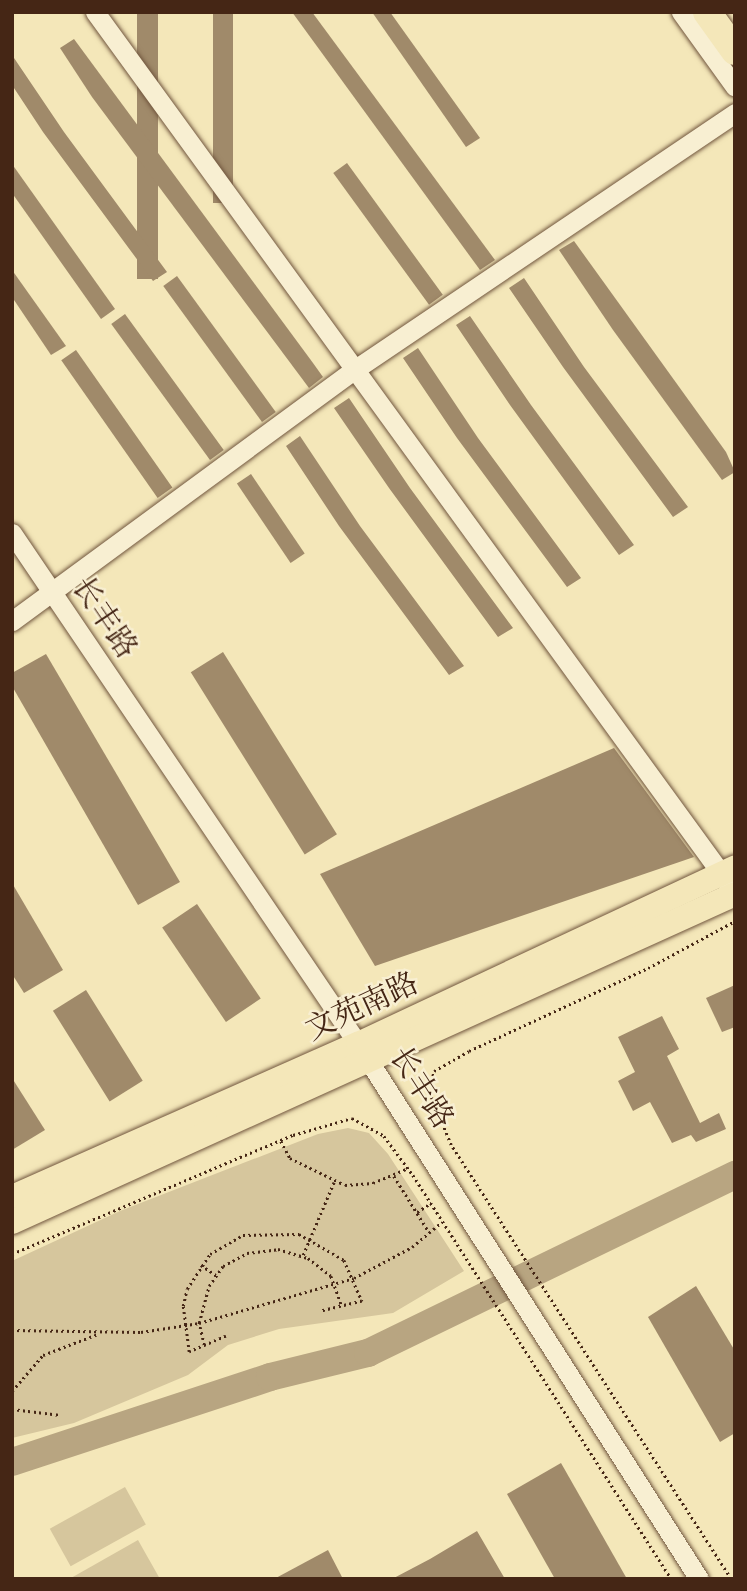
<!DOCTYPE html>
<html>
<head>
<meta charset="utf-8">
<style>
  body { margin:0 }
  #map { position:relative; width:747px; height:1591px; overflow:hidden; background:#f4e7b9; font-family:"IM FELL Double Pica","Noto Serif SC",serif }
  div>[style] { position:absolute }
  .green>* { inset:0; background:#d6c69d; transform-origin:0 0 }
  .river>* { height:28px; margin:-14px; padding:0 14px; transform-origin:14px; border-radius:14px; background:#b8a581 }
  .building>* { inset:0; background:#a08a6a; transform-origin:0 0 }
  .path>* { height:2.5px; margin-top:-1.25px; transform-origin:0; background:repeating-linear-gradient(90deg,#452615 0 2px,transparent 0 5.5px) }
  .roads { filter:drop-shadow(0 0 2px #71563e) drop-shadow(0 0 2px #71563e) }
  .minor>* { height:19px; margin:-9.5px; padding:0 9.5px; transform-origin:9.5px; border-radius:9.5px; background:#f8efd2 }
  .major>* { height:24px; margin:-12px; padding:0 12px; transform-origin:12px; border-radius:12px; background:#f4e7b9 }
  .highway>* { height:28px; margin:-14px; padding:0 14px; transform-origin:14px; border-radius:14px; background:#f4e7b9 }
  span { translate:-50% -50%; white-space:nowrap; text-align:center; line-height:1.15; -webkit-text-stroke:5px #f8efd2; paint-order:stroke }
  .street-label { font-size:30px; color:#452615 }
  .frame { position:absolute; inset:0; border:14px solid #452615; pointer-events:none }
</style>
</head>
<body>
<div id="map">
  <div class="green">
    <div style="clip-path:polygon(348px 1128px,369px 1133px,388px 1154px,464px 1271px,393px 1313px,279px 1329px,228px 1345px,188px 1375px,74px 1423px,12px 1438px,12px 1261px,120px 1211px,318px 1134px)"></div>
    <div style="left:125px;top:1487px;width:43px;height:86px;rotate:61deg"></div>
    <div style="clip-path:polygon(138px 1540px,160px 1579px,71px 1579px,71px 1578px)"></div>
  </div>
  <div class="river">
    <div style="left:12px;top:1462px;width:272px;rotate:-18.2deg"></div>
    <div style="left:270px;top:1377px;width:101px;rotate:-13.8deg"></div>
    <div style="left:368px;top:1353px;width:408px;rotate:-25.9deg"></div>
  </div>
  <div class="building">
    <div style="left:137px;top:12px;width:21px;height:267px"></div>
    <div style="left:213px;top:12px;width:20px;height:191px"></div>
    <div style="clip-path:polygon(292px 12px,312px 12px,495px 260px,480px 270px)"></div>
    <div style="clip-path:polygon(372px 12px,390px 12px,480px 138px,466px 147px)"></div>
    <div style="clip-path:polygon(74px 39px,313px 363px,323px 377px,309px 388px,92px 97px,60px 48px)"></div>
    <div style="clip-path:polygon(12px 55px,64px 132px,167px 272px,153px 281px,43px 132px,12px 85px)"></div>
    <div style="left:347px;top:163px;width:163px;height:17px;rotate:54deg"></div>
    <div style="clip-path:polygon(12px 164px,115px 309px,101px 319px,12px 193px)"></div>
    <div style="clip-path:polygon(574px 241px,726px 452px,735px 472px,722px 480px,613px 330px,559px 250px)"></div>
    <div style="clip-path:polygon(12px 270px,66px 346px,51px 355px,12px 297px)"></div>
    <div style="left:177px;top:276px;width:168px;height:17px;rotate:54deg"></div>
    <div style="clip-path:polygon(524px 278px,584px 367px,688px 507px,673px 517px,563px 367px,509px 288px)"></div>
    <div style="left:125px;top:314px;width:168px;height:17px;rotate:54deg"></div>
    <div style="clip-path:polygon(470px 316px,531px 405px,634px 545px,619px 555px,510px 405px,456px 325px)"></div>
    <div style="clip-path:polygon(418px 348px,478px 438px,581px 578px,567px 587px,457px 438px,403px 358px)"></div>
    <div style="left:76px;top:350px;width:168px;height:18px;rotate:55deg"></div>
    <div style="clip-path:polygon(349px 398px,410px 488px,513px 628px,498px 637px,389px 488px,334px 408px)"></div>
    <div style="clip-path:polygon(300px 436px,360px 526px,464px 666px,449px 675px,339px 526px,286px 446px)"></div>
    <div style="left:251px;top:474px;width:96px;height:17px;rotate:56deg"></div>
    <div style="left:223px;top:652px;width:215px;height:38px;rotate:58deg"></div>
    <div style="clip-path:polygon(46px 654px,180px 882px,138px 905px,12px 686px,12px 673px)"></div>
    <div style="clip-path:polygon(614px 748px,694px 857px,375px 966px,320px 874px)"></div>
    <div style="clip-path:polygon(12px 883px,63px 970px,24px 993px,12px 974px)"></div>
    <div style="left:197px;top:904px;width:114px;height:42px;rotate:56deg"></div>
    <div style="clip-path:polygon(735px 985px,735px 1027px,722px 1032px,706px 998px)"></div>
    <div style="left:86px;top:990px;width:107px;height:39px;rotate:58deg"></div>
    <div style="clip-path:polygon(662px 1016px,679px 1049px,667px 1056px,700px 1123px,719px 1113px,726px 1129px,696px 1142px,691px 1135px,672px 1143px,650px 1102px,633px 1111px,618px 1081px,635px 1072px,618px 1037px)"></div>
    <div style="clip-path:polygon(12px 1078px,45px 1130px,12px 1150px)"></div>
    <div style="clip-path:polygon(696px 1286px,735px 1351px,735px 1433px,720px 1442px,648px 1317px)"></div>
    <div style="clip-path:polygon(561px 1463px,627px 1579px,555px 1579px,507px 1494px)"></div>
    <div style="clip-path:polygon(477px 1531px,505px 1579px,392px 1579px,430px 1559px)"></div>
    <div style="clip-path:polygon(328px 1550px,343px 1579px,274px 1579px)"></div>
  </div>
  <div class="path">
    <div style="left:281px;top:1141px;width:19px;rotate:62deg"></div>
    <div style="left:290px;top:1158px;width:61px;rotate:26.1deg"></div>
    <div style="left:345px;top:1185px;width:28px;rotate:-4deg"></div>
    <div style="left:373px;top:1183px;width:38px;rotate:-23deg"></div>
    <div style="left:394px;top:1176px;width:66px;rotate:58deg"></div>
    <div style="left:417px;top:1212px;width:17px;rotate:-33deg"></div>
    <div style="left:12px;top:1254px;width:305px;rotate:-23deg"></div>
    <div style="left:293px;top:1135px;width:61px;rotate:-16.1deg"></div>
    <div style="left:352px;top:1118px;width:37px;rotate:29deg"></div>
    <div style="left:384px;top:1136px;width:49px;rotate:53.4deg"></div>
    <div style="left:413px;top:1175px;width:479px;rotate:57.4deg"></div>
    <div style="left:303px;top:1255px;width:79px;rotate:-67deg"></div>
    <div style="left:201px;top:1265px;width:18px;rotate:34deg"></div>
    <div style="left:12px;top:1330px;width:129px;rotate:0.9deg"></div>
    <div style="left:141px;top:1332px;width:59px;rotate:-8.8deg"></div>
    <div style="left:199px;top:1323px;width:161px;rotate:-16.2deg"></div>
    <div style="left:354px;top:1278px;width:66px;rotate:-28.1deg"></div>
    <div style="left:412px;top:1247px;width:39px;rotate:-40deg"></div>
    <div style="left:226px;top:1336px;width:40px;rotate:156.6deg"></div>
    <div style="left:189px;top:1352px;width:46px;rotate:-97.4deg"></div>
    <div style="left:183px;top:1306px;width:17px;rotate:-77deg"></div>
    <div style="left:187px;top:1289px;width:42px;rotate:-56.7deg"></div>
    <div style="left:210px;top:1254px;width:38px;rotate:-30deg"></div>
    <div style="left:243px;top:1235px;width:56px;rotate:-1deg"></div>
    <div style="left:299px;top:1234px;width:52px;rotate:30deg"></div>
    <div style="left:344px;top:1260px;width:45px;rotate:66.3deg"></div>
    <div style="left:362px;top:1301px;width:42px;rotate:166.3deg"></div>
    <div style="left:204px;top:1345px;width:23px;rotate:-103deg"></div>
    <div style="left:199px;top:1323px;width:38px;rotate:-75deg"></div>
    <div style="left:209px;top:1286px;width:24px;rotate:-55deg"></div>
    <div style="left:223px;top:1266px;width:27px;rotate:-28deg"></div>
    <div style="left:247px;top:1253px;width:31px;rotate:-7deg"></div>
    <div style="left:278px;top:1249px;width:31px;rotate:17deg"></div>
    <div style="left:308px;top:1258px;width:29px;rotate:38deg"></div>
    <div style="left:331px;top:1276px;width:32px;rotate:70deg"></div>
    <div style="left:12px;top:1391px;width:48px;rotate:-49.3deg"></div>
    <div style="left:43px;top:1355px;width:59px;rotate:-20.9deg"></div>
    <div style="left:12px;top:1409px;width:49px;rotate:7deg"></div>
    <div style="left:731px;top:1579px;width:516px;rotate:-122.83deg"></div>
    <div style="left:451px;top:1145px;width:57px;rotate:-112.5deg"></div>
    <div style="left:429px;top:1092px;width:22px;rotate:-77deg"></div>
    <div style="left:434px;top:1071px;width:40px;rotate:-29.7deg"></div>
    <div style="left:469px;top:1051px;width:197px;rotate:-24.9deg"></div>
    <div style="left:648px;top:968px;width:99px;rotate:-28.4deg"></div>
  </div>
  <div class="roads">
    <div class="minor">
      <div style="left:95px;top:12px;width:1077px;rotate:53.99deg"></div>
      <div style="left:681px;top:12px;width:92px;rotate:54.2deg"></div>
      <div style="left:12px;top:533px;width:617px;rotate:55.9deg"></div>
      <div style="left:358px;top:1044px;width:634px;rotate:57.49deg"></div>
      <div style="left:12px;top:621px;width:421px;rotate:-36.3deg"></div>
      <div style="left:351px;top:372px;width:463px;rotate:-34deg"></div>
    </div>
    <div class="major">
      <div style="left:12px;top:1197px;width:378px;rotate:-23.9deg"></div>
      <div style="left:358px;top:1044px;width:416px;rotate:-25.1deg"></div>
      <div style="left:12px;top:1222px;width:794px;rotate:-24.4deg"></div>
    </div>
    <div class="highway">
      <div style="left:707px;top:12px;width:48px;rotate:54.3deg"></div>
    </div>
  </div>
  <div class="street-label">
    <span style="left:104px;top:618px;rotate:56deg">长丰路</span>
    <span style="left:362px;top:1007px;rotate:-25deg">文苑南路</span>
    <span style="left:421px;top:1088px;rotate:57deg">长丰路</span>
  </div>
  <div class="frame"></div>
</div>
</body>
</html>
